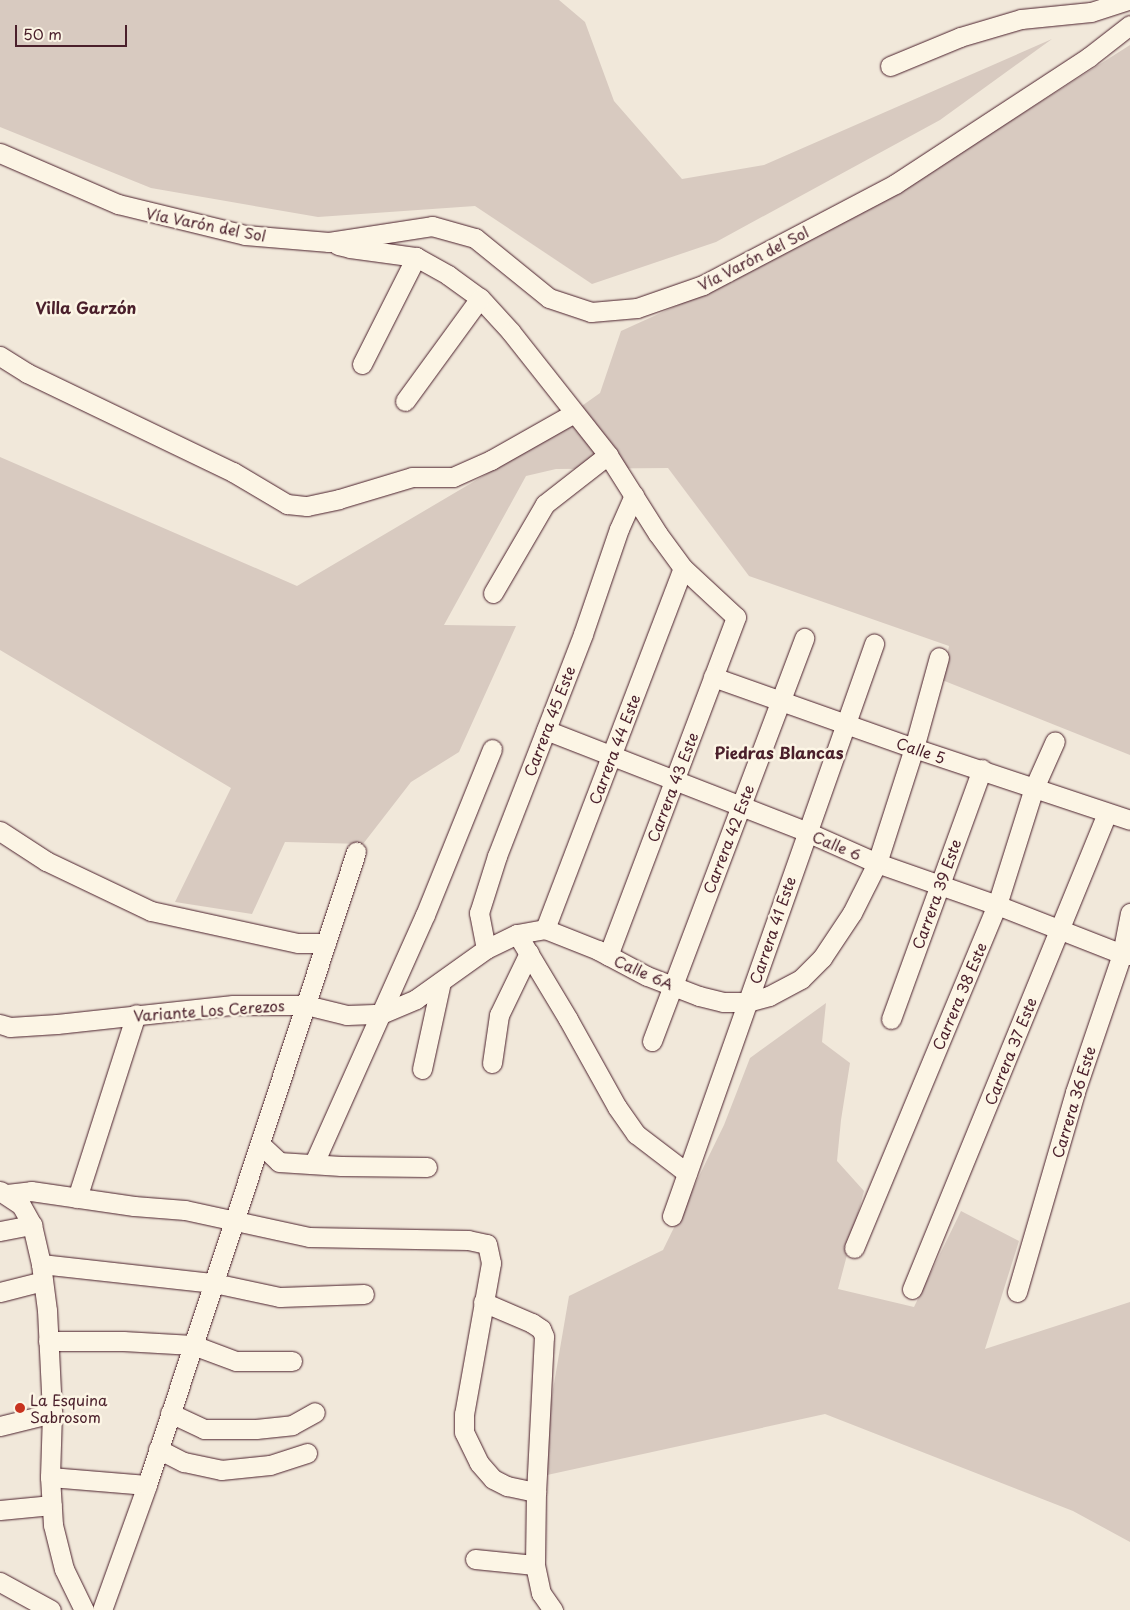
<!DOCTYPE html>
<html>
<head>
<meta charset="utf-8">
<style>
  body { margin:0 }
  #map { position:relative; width:1130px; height:1610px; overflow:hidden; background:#f1e8da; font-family:"Playpen Sans",sans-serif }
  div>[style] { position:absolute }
  .green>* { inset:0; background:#d8cac0 }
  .roads { filter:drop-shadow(0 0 1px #4a1f2b) drop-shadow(0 0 1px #4a1f2b) }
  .minor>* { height:19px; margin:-9.5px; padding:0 9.5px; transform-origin:9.5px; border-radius:9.5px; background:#fcf5e5 }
  .dots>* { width:14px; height:14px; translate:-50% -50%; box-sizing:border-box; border:2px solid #fcf5e5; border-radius:50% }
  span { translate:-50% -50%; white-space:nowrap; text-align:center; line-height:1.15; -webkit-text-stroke:5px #fcf5e5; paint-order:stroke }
  .street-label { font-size:15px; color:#4a1f2b }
  .poi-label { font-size:15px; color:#4a1f2b }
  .left { translate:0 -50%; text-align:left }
  .neighbourhood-label { font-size:16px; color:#4a1f2b; font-weight:700 }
  .scale { position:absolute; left:15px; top:25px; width:112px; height:22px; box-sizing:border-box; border:2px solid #4a1f2b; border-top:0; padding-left:6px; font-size:15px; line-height:18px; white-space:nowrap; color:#4a1f2b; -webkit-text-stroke:4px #fcf5e5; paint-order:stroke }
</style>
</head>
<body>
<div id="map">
  <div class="green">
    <div style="clip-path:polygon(0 0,559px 0,585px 22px,614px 101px,682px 179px,764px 165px,1052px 39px,940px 120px,716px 242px,592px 284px,475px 206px,318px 217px,151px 188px,0 127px)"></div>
    <div style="clip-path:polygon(1130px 45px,1130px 755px,942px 680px,949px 646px,749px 576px,668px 468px,556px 469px,526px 476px,444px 625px,516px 626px,459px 752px,411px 782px,363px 844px,285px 842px,252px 914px,175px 902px,231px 788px,0 650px,0 457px,297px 586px,485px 475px,600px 393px,621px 331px,687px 301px,894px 195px)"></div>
    <div style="clip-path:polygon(826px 1003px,822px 1042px,850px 1063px,841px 1120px,837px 1161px,864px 1191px,838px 1289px,914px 1307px,961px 1211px,1019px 1241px,985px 1349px,1130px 1302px,1130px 1542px,1073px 1511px,825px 1414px,538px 1477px,569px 1296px,663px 1250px,724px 1125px,750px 1058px)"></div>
  </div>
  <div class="roads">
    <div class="minor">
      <div style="left:890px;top:66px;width:76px;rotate:-22.5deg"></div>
      <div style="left:960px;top:37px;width:64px;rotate:-16.4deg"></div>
      <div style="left:1021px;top:19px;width:70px;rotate:-5.7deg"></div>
      <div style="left:1091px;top:12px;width:39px;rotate:-18deg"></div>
      <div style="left:0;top:153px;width:129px;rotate:23.4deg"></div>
      <div style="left:118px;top:204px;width:131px;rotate:13.7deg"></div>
      <div style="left:245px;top:235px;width:84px;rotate:4.8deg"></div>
      <div style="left:329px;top:242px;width:104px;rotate:-8.8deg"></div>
      <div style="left:432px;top:226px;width:45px;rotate:15.6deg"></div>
      <div style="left:475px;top:238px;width:95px;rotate:39deg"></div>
      <div style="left:549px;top:298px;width:44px;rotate:18.4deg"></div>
      <div style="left:591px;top:312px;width:46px;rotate:-5deg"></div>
      <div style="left:637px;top:308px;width:70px;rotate:-19.2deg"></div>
      <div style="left:703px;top:285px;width:217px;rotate:-27.7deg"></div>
      <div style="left:895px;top:184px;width:232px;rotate:-33.2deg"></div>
      <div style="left:1089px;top:57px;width:52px;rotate:-38deg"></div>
      <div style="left:338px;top:245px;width:12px;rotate:14deg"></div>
      <div style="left:350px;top:248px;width:67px;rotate:7.8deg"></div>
      <div style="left:416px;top:257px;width:37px;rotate:29deg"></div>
      <div style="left:448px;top:275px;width:39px;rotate:36deg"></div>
      <div style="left:480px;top:298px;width:46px;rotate:47.6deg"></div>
      <div style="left:511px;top:332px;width:157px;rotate:51.7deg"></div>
      <div style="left:608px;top:455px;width:93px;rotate:57.7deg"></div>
      <div style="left:658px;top:534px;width:42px;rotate:53.7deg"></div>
      <div style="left:683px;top:568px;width:72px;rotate:42.8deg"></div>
      <div style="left:736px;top:617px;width:362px;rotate:110.7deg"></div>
      <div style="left:0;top:356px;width:32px;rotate:32deg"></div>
      <div style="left:27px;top:373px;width:229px;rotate:25.7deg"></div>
      <div style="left:233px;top:472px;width:63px;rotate:30.7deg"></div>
      <div style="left:287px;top:504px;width:20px;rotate:6deg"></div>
      <div style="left:307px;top:506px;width:33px;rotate:-12deg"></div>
      <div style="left:339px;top:499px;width:76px;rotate:-16.8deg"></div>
      <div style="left:412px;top:477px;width:41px"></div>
      <div style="left:453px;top:477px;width:42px;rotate:-24.1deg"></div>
      <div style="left:491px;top:460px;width:95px;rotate:-29.5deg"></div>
      <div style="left:362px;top:364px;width:120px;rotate:-63.2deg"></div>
      <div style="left:405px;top:401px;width:127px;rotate:-53.9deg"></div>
      <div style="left:493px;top:593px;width:103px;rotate:-59.7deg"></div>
      <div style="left:545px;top:504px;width:80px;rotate:-37.9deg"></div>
      <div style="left:713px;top:677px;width:213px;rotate:19.5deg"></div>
      <div style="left:914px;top:748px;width:228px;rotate:18.4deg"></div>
      <div style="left:546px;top:730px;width:280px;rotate:21.3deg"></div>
      <div style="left:807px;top:832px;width:77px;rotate:23.9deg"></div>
      <div style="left:877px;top:863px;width:127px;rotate:19.3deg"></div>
      <div style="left:997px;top:905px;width:134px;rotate:21.4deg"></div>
      <div style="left:1122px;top:954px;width:8px;rotate:7deg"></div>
      <div style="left:0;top:831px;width:55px;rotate:33.1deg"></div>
      <div style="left:46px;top:861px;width:116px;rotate:25.5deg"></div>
      <div style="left:151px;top:911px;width:150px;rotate:12.3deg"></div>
      <div style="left:298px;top:943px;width:28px"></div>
      <div style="left:545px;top:929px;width:386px;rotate:-69.1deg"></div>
      <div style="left:517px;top:934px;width:99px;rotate:59deg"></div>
      <div style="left:568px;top:1019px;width:101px;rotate:60.9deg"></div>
      <div style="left:617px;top:1107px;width:33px;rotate:55deg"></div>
      <div style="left:636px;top:1134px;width:64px;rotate:37.4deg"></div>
      <div style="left:486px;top:949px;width:37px;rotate:-101deg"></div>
      <div style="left:479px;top:913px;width:60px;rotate:-72.5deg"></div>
      <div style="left:497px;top:856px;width:238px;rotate:-68.8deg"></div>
      <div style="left:583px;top:634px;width:111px;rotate:-71.1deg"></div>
      <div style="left:619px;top:529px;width:37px;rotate:-66deg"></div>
      <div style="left:891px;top:1019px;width:266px;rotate:-70deg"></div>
      <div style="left:0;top:1024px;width:10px;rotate:17deg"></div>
      <div style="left:10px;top:1027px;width:47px;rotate:-3.7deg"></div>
      <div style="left:57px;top:1024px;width:177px;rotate:-6.2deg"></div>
      <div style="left:233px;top:1005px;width:73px"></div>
      <div style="left:306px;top:1005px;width:42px;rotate:13.7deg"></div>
      <div style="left:347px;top:1015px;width:34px;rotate:-2deg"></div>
      <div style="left:381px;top:1014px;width:38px;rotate:-23deg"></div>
      <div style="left:416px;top:999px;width:86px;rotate:-35.5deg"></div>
      <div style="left:486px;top:949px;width:34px;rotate:-26deg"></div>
      <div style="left:517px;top:934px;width:28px;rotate:-10deg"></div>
      <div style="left:545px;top:929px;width:57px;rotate:21.6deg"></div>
      <div style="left:598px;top:950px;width:55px;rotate:28deg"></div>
      <div style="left:647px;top:976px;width:56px;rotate:21deg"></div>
      <div style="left:699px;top:996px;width:25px;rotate:14deg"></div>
      <div style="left:723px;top:1002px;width:24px"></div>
      <div style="left:747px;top:1002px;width:23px;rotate:-15deg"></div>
      <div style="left:769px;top:996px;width:36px;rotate:-28deg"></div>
      <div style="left:801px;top:979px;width:30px;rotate:-45deg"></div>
      <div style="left:822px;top:958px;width:54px;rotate:-56.3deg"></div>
      <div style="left:852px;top:913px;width:56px;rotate:-63.4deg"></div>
      <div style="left:877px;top:863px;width:121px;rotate:-72.2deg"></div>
      <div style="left:914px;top:748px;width:94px;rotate:-74.6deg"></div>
      <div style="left:652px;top:1041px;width:431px;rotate:-69.3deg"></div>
      <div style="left:492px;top:1063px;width:49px;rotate:-81.7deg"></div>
      <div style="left:499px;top:1015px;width:69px;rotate:-64.2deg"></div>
      <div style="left:422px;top:1069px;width:89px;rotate:-77.7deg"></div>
      <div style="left:260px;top:1144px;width:26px;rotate:43deg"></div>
      <div style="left:279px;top:1162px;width:62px;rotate:3.7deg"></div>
      <div style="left:341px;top:1166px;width:86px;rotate:0.7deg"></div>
      <div style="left:314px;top:1163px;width:272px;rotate:-65.9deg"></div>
      <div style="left:425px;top:915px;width:179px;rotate:-68deg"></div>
      <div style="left:0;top:1191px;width:25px;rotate:34deg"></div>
      <div style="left:21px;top:1205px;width:23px;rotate:61deg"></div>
      <div style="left:32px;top:1225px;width:40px;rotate:77deg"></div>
      <div style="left:41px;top:1264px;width:46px;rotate:82.6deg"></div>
      <div style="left:47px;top:1310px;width:103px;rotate:87.2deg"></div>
      <div style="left:52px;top:1413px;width:64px;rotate:91.8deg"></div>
      <div style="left:50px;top:1477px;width:48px;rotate:86.4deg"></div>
      <div style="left:53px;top:1525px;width:45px;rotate:76deg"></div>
      <div style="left:64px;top:1569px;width:46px;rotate:64deg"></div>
      <div style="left:7px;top:1194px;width:24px;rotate:-7deg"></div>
      <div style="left:31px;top:1191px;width:104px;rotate:8.3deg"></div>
      <div style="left:134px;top:1206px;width:51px;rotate:4.5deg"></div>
      <div style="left:185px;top:1210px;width:127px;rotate:12.3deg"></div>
      <div style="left:309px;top:1237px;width:159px;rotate:1.1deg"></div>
      <div style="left:468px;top:1240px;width:19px;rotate:12deg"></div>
      <div style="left:487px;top:1244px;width:19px;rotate:78deg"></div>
      <div style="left:491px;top:1263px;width:153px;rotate:100.1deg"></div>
      <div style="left:464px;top:1414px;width:18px;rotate:90deg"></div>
      <div style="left:464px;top:1432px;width:34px;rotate:64deg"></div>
      <div style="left:479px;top:1463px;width:21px;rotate:49deg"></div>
      <div style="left:493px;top:1479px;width:16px;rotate:27deg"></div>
      <div style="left:507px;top:1486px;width:30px;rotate:12deg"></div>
      <div style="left:77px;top:1198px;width:193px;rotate:-72.2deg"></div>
      <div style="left:672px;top:1216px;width:607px;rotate:-70.55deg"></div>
      <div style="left:0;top:1231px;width:33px;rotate:-11deg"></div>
      <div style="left:854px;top:1248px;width:372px;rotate:-67.4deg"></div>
      <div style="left:997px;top:905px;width:123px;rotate:-72.5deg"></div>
      <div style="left:1034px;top:788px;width:51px;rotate:-65.9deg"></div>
      <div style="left:41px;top:1264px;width:174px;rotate:6.3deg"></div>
      <div style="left:214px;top:1283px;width:67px;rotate:12deg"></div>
      <div style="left:280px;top:1297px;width:84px;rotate:-2deg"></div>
      <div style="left:912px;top:1289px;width:514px;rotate:-67.72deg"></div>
      <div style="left:0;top:1292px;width:44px;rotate:-14.3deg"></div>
      <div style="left:1017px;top:1292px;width:208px;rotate:-73.8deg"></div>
      <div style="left:1075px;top:1092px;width:146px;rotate:-71.2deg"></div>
      <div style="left:1122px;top:954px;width:42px;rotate:-79deg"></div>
      <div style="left:483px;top:1302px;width:53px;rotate:23.2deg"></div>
      <div style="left:532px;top:1323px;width:11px;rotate:34deg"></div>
      <div style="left:541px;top:1329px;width:8px;rotate:67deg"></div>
      <div style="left:544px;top:1336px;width:156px;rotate:92.9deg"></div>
      <div style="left:536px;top:1492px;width:73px;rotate:90.8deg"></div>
      <div style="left:535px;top:1565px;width:29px;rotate:78deg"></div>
      <div style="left:541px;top:1593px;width:21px;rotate:55deg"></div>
      <div style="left:48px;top:1341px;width:75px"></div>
      <div style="left:123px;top:1341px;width:70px;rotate:3.3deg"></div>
      <div style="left:193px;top:1345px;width:46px;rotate:20.4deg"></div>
      <div style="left:236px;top:1361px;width:56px"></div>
      <div style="left:170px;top:1413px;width:38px;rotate:25deg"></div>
      <div style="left:204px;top:1429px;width:52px"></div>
      <div style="left:256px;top:1429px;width:36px;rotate:-6deg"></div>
      <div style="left:292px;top:1425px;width:26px;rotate:-29deg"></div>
      <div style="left:0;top:1426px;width:54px;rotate:-14deg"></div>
      <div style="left:158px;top:1449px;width:29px;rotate:27deg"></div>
      <div style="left:184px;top:1462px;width:38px;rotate:12deg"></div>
      <div style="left:221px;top:1470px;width:49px;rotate:-5.8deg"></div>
      <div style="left:270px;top:1465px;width:39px;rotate:-18deg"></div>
      <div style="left:50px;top:1477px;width:97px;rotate:4.7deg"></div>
      <div style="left:0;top:1510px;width:52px;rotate:-5.5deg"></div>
      <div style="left:475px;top:1559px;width:60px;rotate:5.7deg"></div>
      <div style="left:0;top:1582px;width:58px;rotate:28.8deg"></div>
      <div style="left:102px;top:1610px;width:133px;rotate:-70.2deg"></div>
      <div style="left:147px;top:1485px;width:667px;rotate:-71.73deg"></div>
    </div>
  </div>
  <div class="dots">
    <div style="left:20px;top:1408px;background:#c8321e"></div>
  </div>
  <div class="street-label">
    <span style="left:206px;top:224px;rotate:11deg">Vía Varón del Sol</span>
    <span style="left:753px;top:258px;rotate:-27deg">Vía Varón del Sol</span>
    <span style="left:549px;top:721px;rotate:-69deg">Carrera 45 Este</span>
    <span style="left:614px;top:749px;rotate:-69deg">Carrera 44 Este</span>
    <span style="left:921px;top:750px;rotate:19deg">Calle 5</span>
    <span style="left:672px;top:787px;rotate:-69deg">Carrera 43 Este</span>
    <span style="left:728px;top:839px;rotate:-69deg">Carrera 42 Este</span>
    <span style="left:837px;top:845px;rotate:23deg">Calle 6</span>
    <span style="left:936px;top:894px;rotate:-70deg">Carrera 39 Este</span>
    <span style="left:772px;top:930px;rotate:-71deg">Carrera 41 Este</span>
    <span style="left:644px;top:972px;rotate:24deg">Calle 6A</span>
    <span style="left:959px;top:996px;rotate:-67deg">Carrera 38 Este</span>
    <span style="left:209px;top:1010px;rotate:-4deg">Variante Los Cerezos</span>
    <span style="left:1010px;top:1051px;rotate:-68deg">Carrera 37 Este</span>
    <span style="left:1073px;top:1102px;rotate:-73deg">Carrera 36 Este</span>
  </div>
  <div class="poi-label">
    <span class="left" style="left:30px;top:1408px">La Esquina<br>Sabrosom</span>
  </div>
  <div class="neighbourhood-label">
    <span style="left:86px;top:307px">Villa Garzón</span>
    <span style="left:779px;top:752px">Piedras Blancas</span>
  </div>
  <div class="scale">50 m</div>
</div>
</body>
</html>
